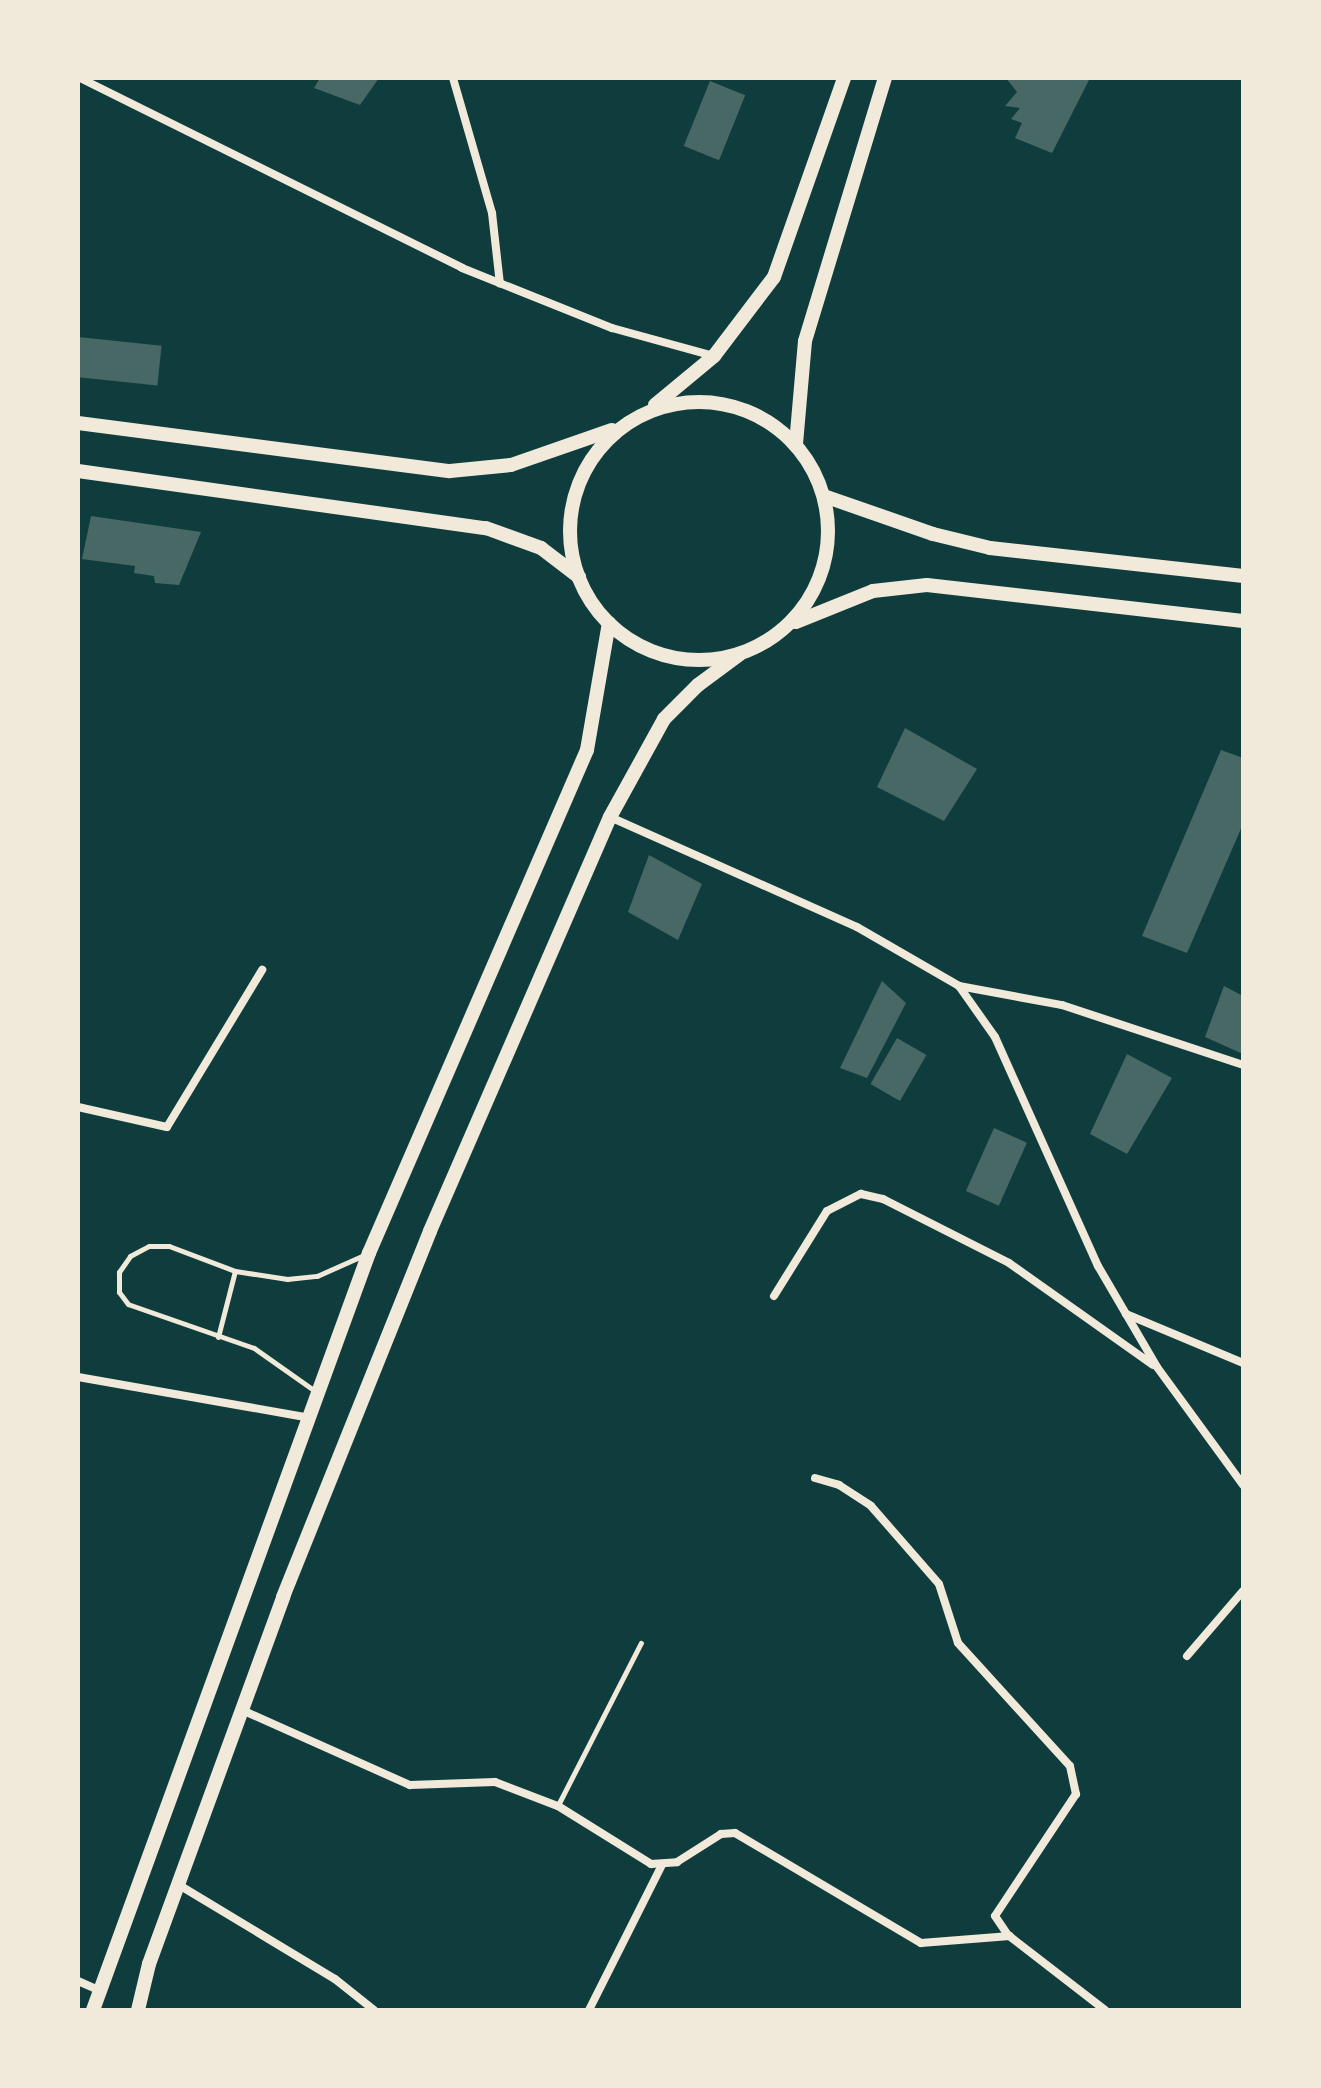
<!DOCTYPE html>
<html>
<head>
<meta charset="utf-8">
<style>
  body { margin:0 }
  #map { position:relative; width:1321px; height:2088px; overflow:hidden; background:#0f3d3e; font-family:Manrope,sans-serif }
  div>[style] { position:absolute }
  .building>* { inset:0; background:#486865; transform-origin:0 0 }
  .service>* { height:5px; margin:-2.5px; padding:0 2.5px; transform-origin:2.5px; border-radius:2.5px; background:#f1e9da }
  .minor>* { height:8px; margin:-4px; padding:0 4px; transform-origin:4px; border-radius:4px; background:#f1e9da }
  .primary>* { height:14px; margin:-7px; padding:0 7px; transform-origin:7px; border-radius:7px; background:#f1e9da }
  .primary>.ring { margin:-7px; padding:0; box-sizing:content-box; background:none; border:14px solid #f1e9da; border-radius:50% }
  span { translate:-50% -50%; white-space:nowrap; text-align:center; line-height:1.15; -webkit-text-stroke:6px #f1e9da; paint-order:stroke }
  .frame { position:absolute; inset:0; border:80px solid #f1e9da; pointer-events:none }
</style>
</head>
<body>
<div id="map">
  <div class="building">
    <div style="clip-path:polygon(320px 78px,379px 78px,360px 105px,314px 88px)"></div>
    <div style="clip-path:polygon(1006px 78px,1090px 78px,1052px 153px,1015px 138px,1022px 123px,1011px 119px,1020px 108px,1005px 106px,1017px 92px)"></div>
    <div style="left:710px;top:81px;width:38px;height:70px;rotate:22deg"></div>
    <div style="left:78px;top:337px;width:84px;height:40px;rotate:6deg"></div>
    <div style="clip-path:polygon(91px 516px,201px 532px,179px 585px,155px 583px,154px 576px,134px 573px,135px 566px,82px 559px)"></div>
    <div style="clip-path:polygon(905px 728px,977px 769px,944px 821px,877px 787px)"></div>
    <div style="clip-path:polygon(1221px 750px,1243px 758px,1243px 824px,1187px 953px,1142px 936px)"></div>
    <div style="clip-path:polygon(649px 855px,702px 884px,678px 940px,628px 912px)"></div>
    <div style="clip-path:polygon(882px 981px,906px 1003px,867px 1078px,840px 1068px)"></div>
    <div style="clip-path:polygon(1224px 986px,1243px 996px,1243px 1054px,1205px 1037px)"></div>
    <div style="left:897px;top:1038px;width:34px;height:53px;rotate:30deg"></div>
    <div style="clip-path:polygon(1127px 1054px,1172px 1078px,1127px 1154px,1090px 1134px)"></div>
    <div style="left:994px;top:1128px;width:36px;height:69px;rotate:24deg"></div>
  </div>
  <div class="service">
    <div style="left:218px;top:1337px;width:68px;rotate:-75.6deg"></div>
    <div style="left:315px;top:1391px;width:75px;rotate:-144.8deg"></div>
    <div style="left:254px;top:1348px;width:133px;rotate:-160.8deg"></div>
    <div style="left:128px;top:1304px;width:15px;rotate:-127deg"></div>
    <div style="left:119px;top:1292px;width:20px;rotate:-90deg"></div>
    <div style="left:119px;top:1272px;width:19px;rotate:-55deg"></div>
    <div style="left:130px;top:1256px;width:21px;rotate:-28deg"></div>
    <div style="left:149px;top:1246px;width:20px"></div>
    <div style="left:169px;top:1246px;width:71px;rotate:20.7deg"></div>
    <div style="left:235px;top:1271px;width:53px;rotate:8.7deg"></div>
    <div style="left:287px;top:1279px;width:30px;rotate:-6deg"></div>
    <div style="left:317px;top:1276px;width:51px;rotate:-24.1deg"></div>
    <div style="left:558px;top:1805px;width:182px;rotate:-62.9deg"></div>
  </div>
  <div class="minor">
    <div style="left:80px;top:78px;width:427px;rotate:26.4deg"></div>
    <div style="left:462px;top:268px;width:162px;rotate:21.8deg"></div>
    <div style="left:612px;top:328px;width:106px;rotate:15.4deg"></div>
    <div style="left:453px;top:78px;width:141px;rotate:73.9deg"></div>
    <div style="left:492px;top:213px;width:71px;rotate:83.6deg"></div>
    <div style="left:610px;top:817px;width:270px;rotate:24deg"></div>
    <div style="left:857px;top:927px;width:118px;rotate:30deg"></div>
    <div style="left:959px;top:986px;width:62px;rotate:54.8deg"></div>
    <div style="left:995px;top:1037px;width:251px;rotate:65.8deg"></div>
    <div style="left:1098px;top:1266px;width:117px;rotate:59.7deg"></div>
    <div style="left:1157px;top:1367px;width:146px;rotate:53.9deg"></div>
    <div style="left:959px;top:986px;width:105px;rotate:10.5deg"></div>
    <div style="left:1062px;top:1005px;width:191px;rotate:18.3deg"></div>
    <div style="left:78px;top:1107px;width:91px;rotate:12.7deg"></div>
    <div style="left:167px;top:1127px;width:184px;rotate:-58.8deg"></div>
    <div style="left:774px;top:1296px;width:100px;rotate:-58.1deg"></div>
    <div style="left:827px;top:1211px;width:38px;rotate:-27deg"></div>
    <div style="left:861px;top:1194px;width:23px;rotate:13deg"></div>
    <div style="left:883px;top:1199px;width:141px;rotate:26.9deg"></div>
    <div style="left:1009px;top:1263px;width:176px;rotate:35.3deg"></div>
    <div style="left:1126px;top:1314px;width:127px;rotate:22.7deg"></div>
    <div style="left:78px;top:1377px;width:236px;rotate:10deg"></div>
    <div style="left:815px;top:1478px;width:25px;rotate:16deg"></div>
    <div style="left:839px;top:1485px;width:38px;rotate:33deg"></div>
    <div style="left:871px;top:1506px;width:103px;rotate:48.9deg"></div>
    <div style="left:939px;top:1584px;width:62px;rotate:72.1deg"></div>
    <div style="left:958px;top:1643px;width:166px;rotate:47.7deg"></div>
    <div style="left:1070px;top:1766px;width:29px;rotate:78deg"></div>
    <div style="left:1076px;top:1794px;width:146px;rotate:123.6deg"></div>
    <div style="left:995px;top:1916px;width:23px;rotate:56deg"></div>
    <div style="left:1008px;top:1935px;width:123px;rotate:37.7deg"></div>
    <div style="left:1187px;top:1656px;width:86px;rotate:-49.3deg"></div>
    <div style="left:242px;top:1710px;width:184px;rotate:24.1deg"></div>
    <div style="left:410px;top:1785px;width:85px;rotate:-2deg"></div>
    <div style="left:495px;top:1782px;width:67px;rotate:20.9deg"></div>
    <div style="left:558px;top:1806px;width:110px;rotate:31.9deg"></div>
    <div style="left:651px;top:1864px;width:26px;rotate:-4deg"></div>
    <div style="left:677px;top:1862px;width:52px;rotate:-32.5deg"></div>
    <div style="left:721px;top:1834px;width:14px;rotate:-4deg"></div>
    <div style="left:735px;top:1833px;width:216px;rotate:30.6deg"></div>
    <div style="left:921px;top:1943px;width:89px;rotate:-4.5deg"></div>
    <div style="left:179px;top:1885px;width:182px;rotate:31.1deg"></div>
    <div style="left:335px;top:1979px;width:50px;rotate:38.5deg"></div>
    <div style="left:78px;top:1981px;width:22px;rotate:24deg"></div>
    <div style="left:589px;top:2010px;width:162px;rotate:-63.3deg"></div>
  </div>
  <div class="primary">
    <div class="ring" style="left:570px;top:402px;width:244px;height:244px"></div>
    <div style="left:655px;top:405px;width:77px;rotate:-39.7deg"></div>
    <div style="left:714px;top:356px;width:99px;rotate:-52.8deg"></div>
    <div style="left:774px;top:277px;width:211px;rotate:-70.6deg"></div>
    <div style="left:78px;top:423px;width:375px;rotate:7.4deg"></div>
    <div style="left:450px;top:471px;width:61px;rotate:-5.6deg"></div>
    <div style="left:511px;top:465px;width:107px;rotate:-19.1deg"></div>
    <div style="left:796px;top:444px;width:103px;rotate:-85deg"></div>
    <div style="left:805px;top:341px;width:275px;rotate:-73.1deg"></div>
    <div style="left:78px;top:471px;width:412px;rotate:8deg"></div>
    <div style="left:486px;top:528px;width:59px;rotate:20deg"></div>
    <div style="left:541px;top:548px;width:48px;rotate:37.3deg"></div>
    <div style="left:824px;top:496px;width:115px;rotate:19.2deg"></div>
    <div style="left:933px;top:534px;width:59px;rotate:13.8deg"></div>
    <div style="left:990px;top:548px;width:255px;rotate:6.3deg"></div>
    <div style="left:796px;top:622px;width:83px;rotate:-21.9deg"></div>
    <div style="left:873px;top:591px;width:54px;rotate:-6.3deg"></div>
    <div style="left:927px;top:585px;width:318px;rotate:6.5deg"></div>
    <div style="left:93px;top:2010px;width:806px;rotate:-69.97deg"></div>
    <div style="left:369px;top:1253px;width:548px;rotate:-66.57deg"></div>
    <div style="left:587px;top:750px;width:129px;rotate:-80.2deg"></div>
    <div style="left:138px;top:2010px;width:47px;rotate:-76.6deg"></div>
    <div style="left:149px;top:1964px;width:391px;rotate:-69.9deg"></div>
    <div style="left:283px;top:1597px;width:394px;rotate:-68.1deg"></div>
    <div style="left:430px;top:1231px;width:451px;rotate:-66.5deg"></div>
    <div style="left:610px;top:817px;width:112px;rotate:-61.1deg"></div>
    <div style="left:664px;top:719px;width:48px;rotate:-45deg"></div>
    <div style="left:698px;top:685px;width:52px;rotate:-36.4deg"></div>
  </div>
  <div class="frame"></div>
</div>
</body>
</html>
